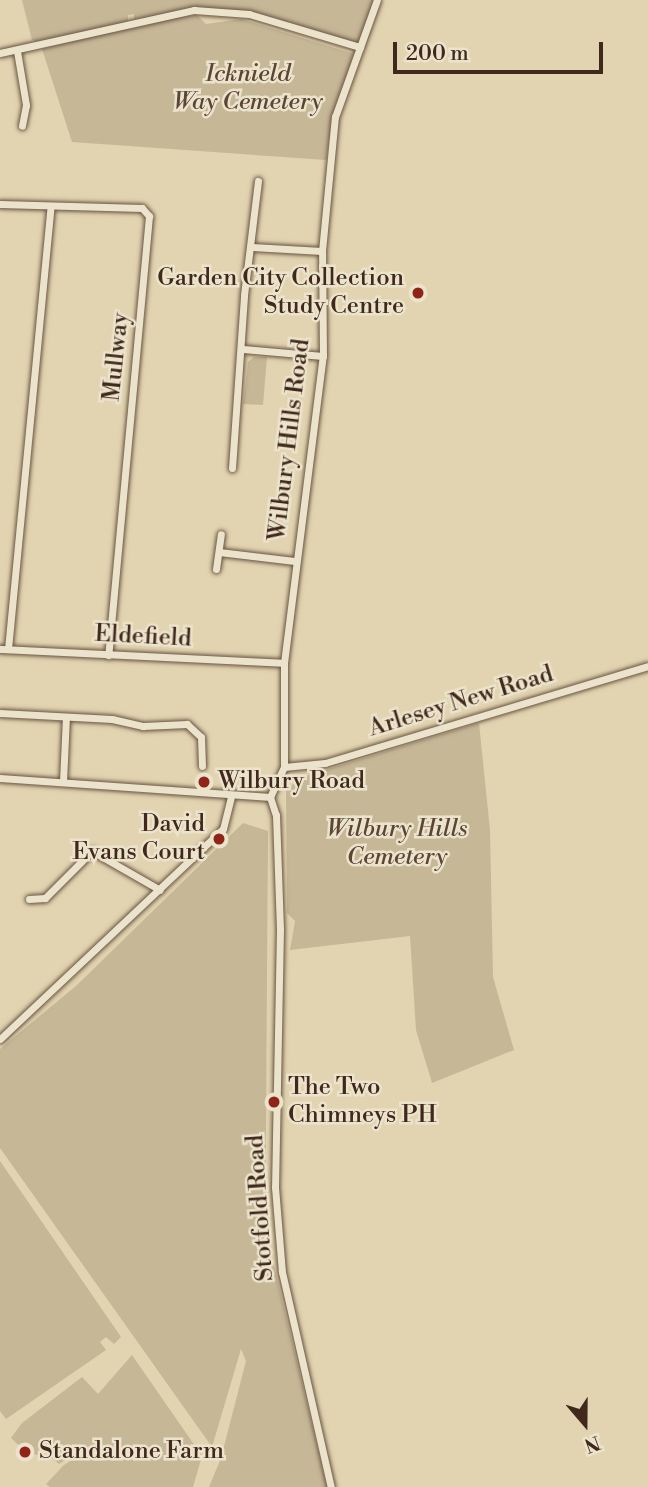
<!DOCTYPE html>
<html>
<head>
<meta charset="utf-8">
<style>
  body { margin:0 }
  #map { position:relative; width:648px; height:1487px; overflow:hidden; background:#e2d4b0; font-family:"Libre Bodoni",serif }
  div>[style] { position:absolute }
  .green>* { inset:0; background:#c6b797 }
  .roads { filter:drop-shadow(0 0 2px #685441) drop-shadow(0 0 2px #685441) }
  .minor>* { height:7px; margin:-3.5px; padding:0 3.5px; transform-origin:3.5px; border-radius:3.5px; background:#ece3cc }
  .dots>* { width:19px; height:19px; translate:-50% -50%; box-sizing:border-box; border:4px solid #ece3cc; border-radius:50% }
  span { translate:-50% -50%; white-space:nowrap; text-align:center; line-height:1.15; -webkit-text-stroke:5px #ece3cc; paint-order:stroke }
  .park-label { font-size:24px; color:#5b4535; font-style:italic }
  .poi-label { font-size:24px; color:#40291c }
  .right { translate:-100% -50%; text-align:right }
  .left { translate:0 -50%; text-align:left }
  .street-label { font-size:24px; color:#40291c }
  .north { position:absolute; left:550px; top:1389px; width:70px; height:70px; -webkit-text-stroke:5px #ece3cc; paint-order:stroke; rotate:160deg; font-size:19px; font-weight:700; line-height:28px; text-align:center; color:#40291c }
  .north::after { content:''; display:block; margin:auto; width:24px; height:32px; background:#40291c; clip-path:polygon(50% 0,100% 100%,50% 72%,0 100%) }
  .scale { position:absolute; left:393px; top:42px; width:210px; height:32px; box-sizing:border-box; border:4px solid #40291c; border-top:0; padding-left:9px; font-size:21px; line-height:24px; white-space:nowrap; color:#40291c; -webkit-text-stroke:5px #ece3cc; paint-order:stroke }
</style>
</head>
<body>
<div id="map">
  <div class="green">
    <div style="clip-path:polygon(22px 0,375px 0,358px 45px,291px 23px,194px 8px,134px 20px,134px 14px,128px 15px,128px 22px,41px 43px,32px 40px)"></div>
    <div style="clip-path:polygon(197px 15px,206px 24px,241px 19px,354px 54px,333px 117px,326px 160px,72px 142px,42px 49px,165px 18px)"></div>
    <div style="clip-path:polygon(254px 357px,267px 357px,263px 405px,243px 404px,248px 362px)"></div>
    <div style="clip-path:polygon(479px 723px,490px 830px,493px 977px,514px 1050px,432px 1083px,416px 1030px,410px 936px,290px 950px,295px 921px,287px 913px,286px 791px,299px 778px)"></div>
    <div style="clip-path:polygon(243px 823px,268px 831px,265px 1277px,273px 1262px,327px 1487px,209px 1487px,221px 1458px,246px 1361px,241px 1349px,212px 1447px,0 1148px,0 1049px,77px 985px)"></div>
    <div style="clip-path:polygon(0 1161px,121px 1337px,114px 1344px,106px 1337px,100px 1342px,106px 1350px,6px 1419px,0 1411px)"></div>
    <div style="clip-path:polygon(132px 1355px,202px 1456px,193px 1487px,50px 1487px,46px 1484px,64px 1465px,82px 1454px,97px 1461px,110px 1448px,97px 1442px,92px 1450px,84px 1448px,59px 1464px,43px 1450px,38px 1455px,27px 1453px,11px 1438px,22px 1423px,82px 1377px,98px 1394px)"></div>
  </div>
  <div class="roads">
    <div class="minor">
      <div style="left:17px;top:51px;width:55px;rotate:80.5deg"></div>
      <div style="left:26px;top:105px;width:21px;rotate:101deg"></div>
      <div style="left:0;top:53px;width:199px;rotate:-12.5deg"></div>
      <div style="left:194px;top:10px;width:55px;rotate:4.2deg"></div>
      <div style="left:249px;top:14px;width:116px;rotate:16.6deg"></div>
      <div style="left:0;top:204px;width:142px;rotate:1.6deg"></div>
      <div style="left:142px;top:208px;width:11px;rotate:49deg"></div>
      <div style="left:149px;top:216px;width:441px;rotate:95.3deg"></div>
      <div style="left:252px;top:247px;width:70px;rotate:3.3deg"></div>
      <div style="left:243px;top:349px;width:80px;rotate:5deg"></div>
      <div style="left:232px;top:468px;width:173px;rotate:-86deg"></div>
      <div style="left:244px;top:295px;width:115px;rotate:-83deg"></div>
      <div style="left:219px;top:552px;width:76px;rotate:6.8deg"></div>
      <div style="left:216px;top:569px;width:35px;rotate:-82deg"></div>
      <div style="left:0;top:649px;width:284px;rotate:2.8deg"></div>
      <div style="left:8px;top:649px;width:445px;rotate:-84.5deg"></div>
      <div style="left:0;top:713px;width:112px;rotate:3.1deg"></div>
      <div style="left:112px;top:719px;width:32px;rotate:13deg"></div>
      <div style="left:143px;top:726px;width:44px;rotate:-2.6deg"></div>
      <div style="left:187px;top:724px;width:19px;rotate:43deg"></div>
      <div style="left:201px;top:737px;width:29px;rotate:88deg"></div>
      <div style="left:284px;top:767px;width:41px;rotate:-5.6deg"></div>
      <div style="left:325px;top:763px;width:337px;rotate:-16.7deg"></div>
      <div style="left:0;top:778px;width:271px;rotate:4deg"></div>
      <div style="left:63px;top:782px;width:65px;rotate:-87.4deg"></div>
      <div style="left:270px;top:797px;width:33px;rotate:-65deg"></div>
      <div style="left:284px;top:767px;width:104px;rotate:-90deg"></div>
      <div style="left:284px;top:663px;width:309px;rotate:-82.8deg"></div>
      <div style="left:323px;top:356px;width:105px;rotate:-90.5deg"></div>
      <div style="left:322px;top:251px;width:135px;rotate:-84.5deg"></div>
      <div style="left:335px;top:117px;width:124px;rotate:-70.3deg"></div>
      <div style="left:270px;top:797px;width:19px;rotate:72deg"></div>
      <div style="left:276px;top:815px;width:114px;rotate:88deg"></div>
      <div style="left:280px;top:929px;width:258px;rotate:91.1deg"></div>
      <div style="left:275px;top:1187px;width:85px;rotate:85.3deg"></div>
      <div style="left:282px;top:1272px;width:221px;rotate:77.2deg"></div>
      <div style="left:29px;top:899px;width:16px;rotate:-4deg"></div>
      <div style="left:45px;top:898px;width:66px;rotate:-45deg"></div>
      <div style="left:92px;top:851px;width:78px;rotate:29.8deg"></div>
      <div style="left:0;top:1039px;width:306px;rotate:-43.3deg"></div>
      <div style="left:223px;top:829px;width:32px;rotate:-76deg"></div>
    </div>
  </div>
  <div class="dots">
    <div style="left:418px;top:293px;background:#8f2418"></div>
    <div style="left:204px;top:782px;background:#8f2418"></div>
    <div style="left:219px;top:839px;background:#8f2418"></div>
    <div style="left:274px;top:1102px;background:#8f2418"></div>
    <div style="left:25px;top:1452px;background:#8f2418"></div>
  </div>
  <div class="park-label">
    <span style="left:248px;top:89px">Icknield<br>Way Cemetery</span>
    <span style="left:397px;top:844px">Wilbury Hills<br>Cemetery</span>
  </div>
  <div class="poi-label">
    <span class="right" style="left:404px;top:293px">Garden City Collection<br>Study Centre</span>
    <span class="left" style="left:218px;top:782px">Wilbury Road</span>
    <span class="right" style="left:205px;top:839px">David<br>Evans Court</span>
    <span class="left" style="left:288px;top:1102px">The Two<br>Chimneys PH</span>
    <span class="left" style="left:39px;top:1452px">Standalone Farm</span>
  </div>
  <div class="street-label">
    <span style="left:117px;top:357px;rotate:-84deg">Mullway</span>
    <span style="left:290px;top:440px;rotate:-83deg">Wilbury Hills Road</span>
    <span style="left:143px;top:637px;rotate:3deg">Eldefield</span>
    <span style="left:461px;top:702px;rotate:-17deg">Arlesey New Road</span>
    <span style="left:261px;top:1208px;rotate:-94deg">Stotfold Road</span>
  </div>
  <div class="north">N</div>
  <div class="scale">200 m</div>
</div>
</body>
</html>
